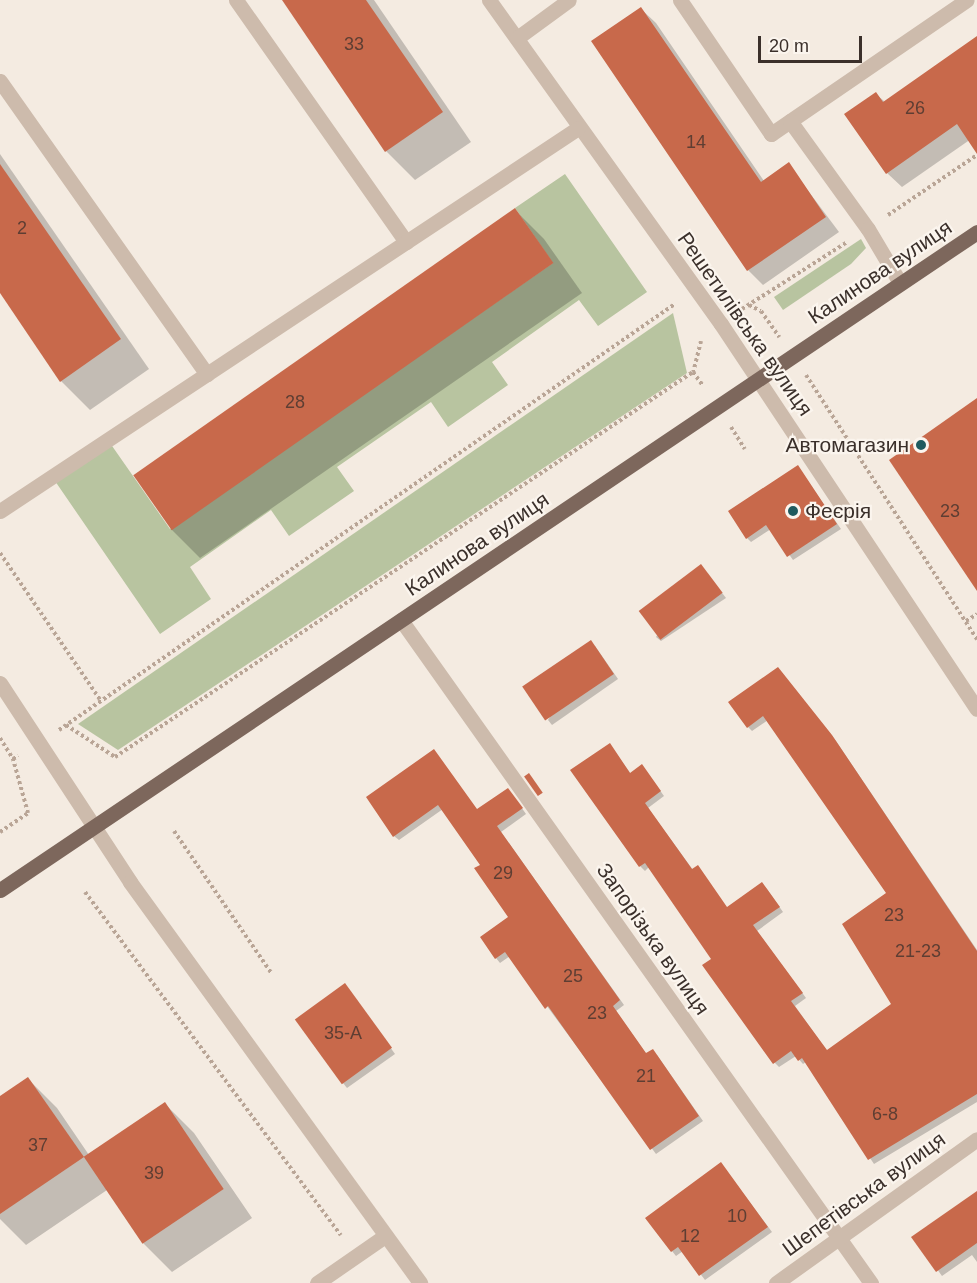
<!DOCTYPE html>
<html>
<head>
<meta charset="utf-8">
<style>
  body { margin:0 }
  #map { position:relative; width:977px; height:1283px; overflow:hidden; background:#f4ebe1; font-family:Helvetica,sans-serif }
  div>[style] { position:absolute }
  .green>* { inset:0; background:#b8c4a0 }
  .shadow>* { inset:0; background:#0003 }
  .building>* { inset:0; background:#c8694b; transform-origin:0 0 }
  .path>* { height:4px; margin-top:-2px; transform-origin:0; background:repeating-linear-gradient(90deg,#b9a596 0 3px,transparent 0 6px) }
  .minor>* { height:15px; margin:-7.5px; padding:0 7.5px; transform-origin:7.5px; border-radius:7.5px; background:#cdbbac }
  .major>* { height:15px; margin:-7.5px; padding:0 7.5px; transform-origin:7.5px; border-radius:7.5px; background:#7d675c }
  .dots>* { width:16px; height:16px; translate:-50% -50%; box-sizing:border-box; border:3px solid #fbf5ee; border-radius:50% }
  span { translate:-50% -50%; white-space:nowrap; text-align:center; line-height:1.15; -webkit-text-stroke:4.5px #fbf5ee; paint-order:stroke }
  .number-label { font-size:18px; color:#5e3e33 }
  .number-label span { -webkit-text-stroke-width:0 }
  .street-label { font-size:21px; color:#3b302b }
  .poi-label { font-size:21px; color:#3b302b }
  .right { translate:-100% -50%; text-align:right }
  .left { translate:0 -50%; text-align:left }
  .scale { position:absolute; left:758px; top:36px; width:104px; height:27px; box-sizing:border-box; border:3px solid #3b302b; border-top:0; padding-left:8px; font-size:18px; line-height:21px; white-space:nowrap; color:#3b302b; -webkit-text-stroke:4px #fbf5ee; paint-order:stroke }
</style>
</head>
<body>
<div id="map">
  <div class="green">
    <div style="clip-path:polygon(565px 174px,647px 292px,598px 326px,579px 300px,492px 362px,508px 385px,448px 427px,431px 402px,337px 467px,354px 491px,289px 536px,271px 510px,190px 567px,211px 599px,160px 634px,55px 481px,110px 443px,170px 529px,553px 263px,515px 208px)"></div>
    <div style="clip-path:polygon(861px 239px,866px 248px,851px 264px,783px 310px,774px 297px)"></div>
    <div style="clip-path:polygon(673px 313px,687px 373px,118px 750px,78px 724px)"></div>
  </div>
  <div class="shadow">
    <div style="clip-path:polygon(283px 0,374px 0,471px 142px,415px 180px,386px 151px)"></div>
    <div style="clip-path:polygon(641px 9px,656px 23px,764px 181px,788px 164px,839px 232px,763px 285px,748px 270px,593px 42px)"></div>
    <div style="clip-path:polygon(977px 38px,977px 145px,971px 139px,902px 187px,887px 173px,876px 94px,885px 102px)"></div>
    <div style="clip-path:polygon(0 154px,149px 369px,90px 410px,61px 381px,0 290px)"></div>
    <div style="clip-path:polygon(515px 210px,544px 239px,582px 293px,200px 558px,171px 529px)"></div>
    <div style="clip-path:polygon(798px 467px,841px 529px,793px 560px,771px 529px,751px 542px,747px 538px)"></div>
    <div style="clip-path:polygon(701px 566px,726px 598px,661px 641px,656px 637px)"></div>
    <div style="clip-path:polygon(595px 646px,618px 679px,552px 725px,548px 720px)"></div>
    <div style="clip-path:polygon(782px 673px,836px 741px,977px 950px,977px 1102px,874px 1164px,806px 1062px,803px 1064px,796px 1056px,779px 1067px,775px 1063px,714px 959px,649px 867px,645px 871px,640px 866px,610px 745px,631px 774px,646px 771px,664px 796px,648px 808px,693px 870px,727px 908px,762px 884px,767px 889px,783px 912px,757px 931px,806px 998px,795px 1006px,827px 1051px,893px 1005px,888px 894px,768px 720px,752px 731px,748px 727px)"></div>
    <div style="clip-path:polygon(434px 751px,477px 810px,512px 794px,526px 814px,501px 832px,624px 1005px,616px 1011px,647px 1055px,657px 1055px,703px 1121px,656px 1154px,510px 956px,500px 963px,496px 958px,511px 918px,482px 865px,443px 809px,399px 840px,394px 836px)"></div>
    <div style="clip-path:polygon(349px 990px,395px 1054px,347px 1088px,343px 1083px)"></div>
    <div style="clip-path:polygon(28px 1079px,57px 1108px,89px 1155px,165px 1104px,194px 1133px,252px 1218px,172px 1272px,143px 1243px,107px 1190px,26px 1245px,0 1219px,0 1098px)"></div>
    <div style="clip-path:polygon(725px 1169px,772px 1232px,705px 1280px,683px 1251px,676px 1256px,672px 1251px)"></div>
    <div style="clip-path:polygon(977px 1193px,977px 1262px,972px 1255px,942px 1276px,914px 1237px)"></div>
  </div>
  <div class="building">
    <div style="clip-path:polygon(282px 0,366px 0,443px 112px,385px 152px)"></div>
    <div style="clip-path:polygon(641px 7px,761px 182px,789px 162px,826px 217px,747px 271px,591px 41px)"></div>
    <div style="clip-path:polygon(977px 36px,977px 154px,957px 124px,886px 174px,844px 114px,876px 92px,883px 102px)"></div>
    <div style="clip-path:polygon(0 164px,121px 339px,60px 382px,0 293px)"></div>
    <div style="left:515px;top:208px;width:67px;height:466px;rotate:55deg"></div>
    <div style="clip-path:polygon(977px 398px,977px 591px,889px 460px)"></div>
    <div style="clip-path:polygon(798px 465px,837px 524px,787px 557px,766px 525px,746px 539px,728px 511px)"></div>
    <div style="left:701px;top:564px;width:36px;height:78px;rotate:53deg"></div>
    <div style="left:591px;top:640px;width:41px;height:83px;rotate:56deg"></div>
    <div style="clip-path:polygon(778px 667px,832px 735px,977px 951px,977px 1094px,868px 1160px,802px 1058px,798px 1061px,791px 1051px,773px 1064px,702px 965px,711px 959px,645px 863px,639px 867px,570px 770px,610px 743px,630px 773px,642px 764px,661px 791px,645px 803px,692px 869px,698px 865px,727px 907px,762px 882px,780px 907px,753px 925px,803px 993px,791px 1001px,827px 1050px,891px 1004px,842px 924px,886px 893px,763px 716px,747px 728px,728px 702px)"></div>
    <div style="clip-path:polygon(434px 749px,477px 809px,508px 788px,523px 808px,497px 826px,620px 1000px,613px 1006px,646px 1053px,653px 1049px,699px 1116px,650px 1150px,548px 1006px,545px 1009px,505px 952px,495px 959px,480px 937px,508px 917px,474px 868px,480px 865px,438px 805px,393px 837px,366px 797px)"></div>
    <div style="left:529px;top:773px;width:24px;height:6px;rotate:55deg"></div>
    <div style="left:345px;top:983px;width:80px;height:62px;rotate:54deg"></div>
    <div style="clip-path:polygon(28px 1077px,84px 1157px,0 1214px,0 1096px)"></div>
    <div style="left:165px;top:1102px;width:105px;height:98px;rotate:56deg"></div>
    <div style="clip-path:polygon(721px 1162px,768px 1227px,699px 1276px,678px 1247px,671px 1252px,645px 1218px)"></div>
    <div style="clip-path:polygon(977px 1191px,977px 1243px,936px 1272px,911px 1237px)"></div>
  </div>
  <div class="path">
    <div style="left:888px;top:215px;width:107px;rotate:-34deg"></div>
    <div style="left:749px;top:305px;width:13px;rotate:27deg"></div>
    <div style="left:761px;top:311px;width:32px;rotate:55deg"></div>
    <div style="left:742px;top:309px;width:125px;rotate:-32.5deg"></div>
    <div style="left:701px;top:341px;width:32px;rotate:104deg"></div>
    <div style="left:693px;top:372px;width:17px;rotate:54deg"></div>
    <div style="left:806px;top:375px;width:315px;rotate:57.1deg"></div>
    <div style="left:731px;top:427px;width:26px;rotate:58deg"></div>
    <div style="left:0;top:553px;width:179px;rotate:55.7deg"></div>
    <div style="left:966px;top:621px;width:13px;rotate:-32deg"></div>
    <div style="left:66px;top:725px;width:59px;rotate:33.1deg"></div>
    <div style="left:115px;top:757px;width:694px;rotate:-33.67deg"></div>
    <div style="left:59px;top:730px;width:749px;rotate:-34.67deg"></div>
    <div style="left:0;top:738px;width:25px;rotate:58deg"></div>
    <div style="left:13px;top:759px;width:6px;rotate:-31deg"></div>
    <div style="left:174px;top:831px;width:173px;rotate:55.6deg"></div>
    <div style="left:0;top:832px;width:34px;rotate:-34deg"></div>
    <div style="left:28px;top:813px;width:56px;rotate:-105.5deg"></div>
    <div style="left:85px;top:892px;width:428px;rotate:53.3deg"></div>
  </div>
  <div class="minor">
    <div style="left:236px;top:0;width:296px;rotate:54.9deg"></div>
    <div style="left:489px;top:0;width:398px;rotate:54.4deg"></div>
    <div style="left:721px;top:324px;width:462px;rotate:56.4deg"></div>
    <div style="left:680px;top:0;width:162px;rotate:55.8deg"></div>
    <div style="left:771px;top:134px;width:237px;rotate:-34.4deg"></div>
    <div style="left:517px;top:38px;width:64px;rotate:-36.2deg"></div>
    <div style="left:0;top:81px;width:359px;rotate:54.8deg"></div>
    <div style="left:790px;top:121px;width:133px;rotate:54.2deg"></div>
    <div style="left:868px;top:229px;width:63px;rotate:59.3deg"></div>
    <div style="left:0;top:511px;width:693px;rotate:-33.53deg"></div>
    <div style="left:401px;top:620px;width:813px;rotate:54.67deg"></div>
    <div style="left:0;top:683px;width:238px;rotate:56.8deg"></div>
    <div style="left:130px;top:882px;width:495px;rotate:54.1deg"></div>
    <div style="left:317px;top:1283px;width:83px;rotate:-34.7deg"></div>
    <div style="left:776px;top:1283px;width:247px;rotate:-35.6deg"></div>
  </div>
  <div class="major">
    <div style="left:0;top:890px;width:1178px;rotate:-33.96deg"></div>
  </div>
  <div class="dots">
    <div style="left:921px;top:445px;background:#1f5a5e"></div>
    <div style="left:793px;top:511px;background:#1f5a5e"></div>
  </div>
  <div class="number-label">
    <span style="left:354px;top:44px">33</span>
    <span style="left:915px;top:108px">26</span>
    <span style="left:696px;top:142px">14</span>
    <span style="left:22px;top:228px">2</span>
    <span style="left:295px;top:402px">28</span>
    <span style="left:950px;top:511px">23</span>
    <span style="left:503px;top:873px">29</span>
    <span style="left:894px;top:915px">23</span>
    <span style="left:918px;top:951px">21-23</span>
    <span style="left:573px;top:976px">25</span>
    <span style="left:597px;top:1013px">23</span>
    <span style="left:343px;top:1033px">35-А</span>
    <span style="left:646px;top:1076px">21</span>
    <span style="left:885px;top:1114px">6-8</span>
    <span style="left:38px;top:1145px">37</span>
    <span style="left:154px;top:1173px">39</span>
    <span style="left:737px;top:1216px">10</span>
    <span style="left:690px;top:1236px">12</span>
  </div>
  <div class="street-label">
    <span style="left:880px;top:272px;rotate:-34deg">Калинова вулиця</span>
    <span style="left:745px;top:324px;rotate:55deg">Решетилівська вулиця</span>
    <span style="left:477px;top:544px;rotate:-34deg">Калинова вулиця</span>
    <span style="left:653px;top:939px;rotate:55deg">Запорізька вулиця</span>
    <span style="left:864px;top:1194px;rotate:-36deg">Шепетівська вулиця</span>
  </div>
  <div class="poi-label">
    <span class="right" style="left:909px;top:445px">Автомагазин</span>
    <span class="left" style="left:805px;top:511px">Феєрія</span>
  </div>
  <div class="scale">20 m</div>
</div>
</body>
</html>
